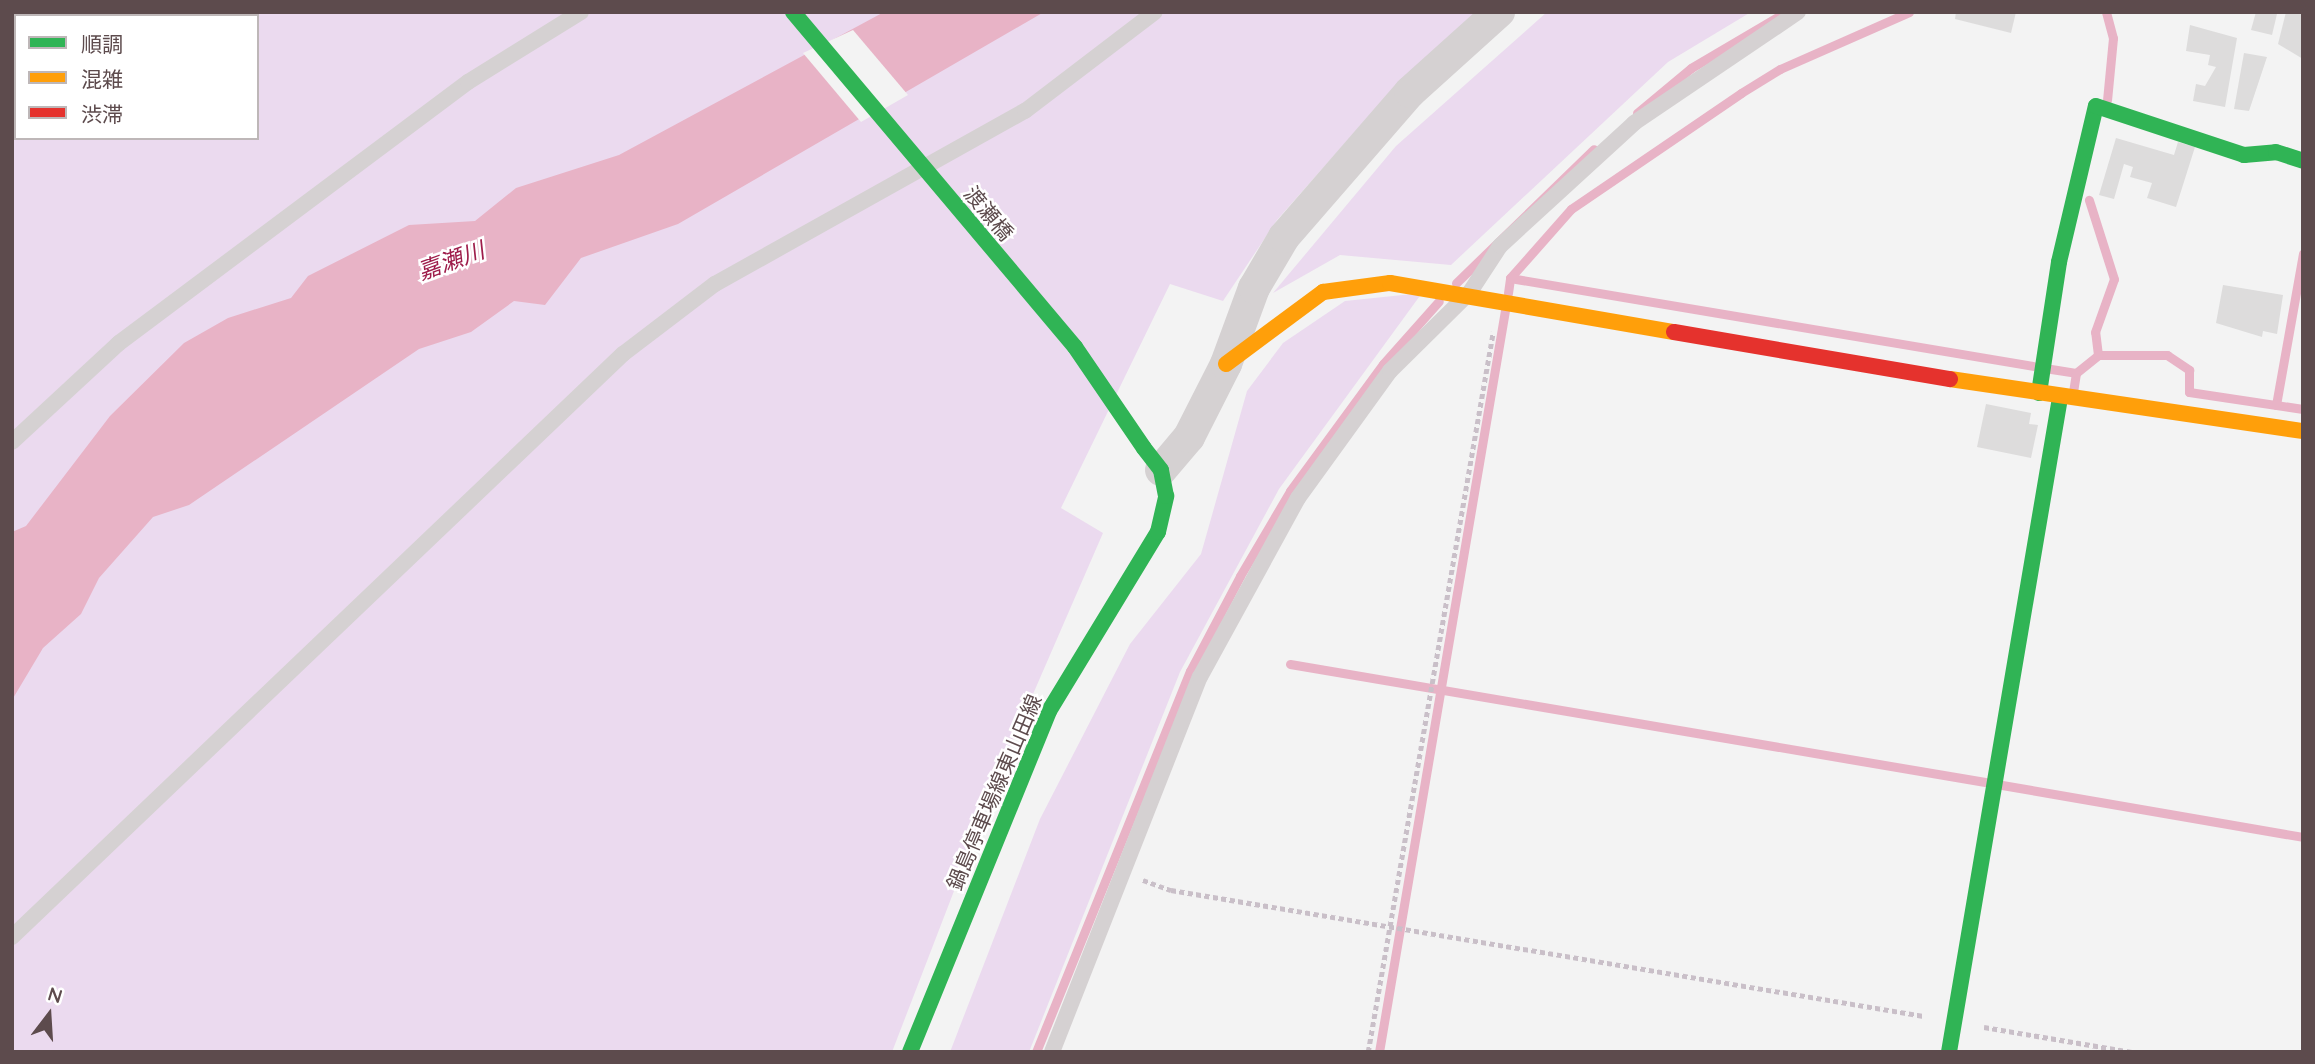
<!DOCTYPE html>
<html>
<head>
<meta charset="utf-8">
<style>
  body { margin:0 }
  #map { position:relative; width:2315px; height:1064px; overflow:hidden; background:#f3f3f3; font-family:Quicksand,"Noto Sans JP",sans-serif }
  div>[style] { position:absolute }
  .green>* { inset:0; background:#ebdaef }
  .water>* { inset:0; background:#e8b3c6 }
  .pier>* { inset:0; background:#f3f3f3 }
  .stream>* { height:9px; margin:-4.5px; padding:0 4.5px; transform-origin:4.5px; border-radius:4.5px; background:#e8b3c6 }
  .building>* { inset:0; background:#dddcdc }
  .path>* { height:4.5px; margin-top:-2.25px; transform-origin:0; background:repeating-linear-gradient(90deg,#c9bfc8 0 5px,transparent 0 8.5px) }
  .lane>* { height:16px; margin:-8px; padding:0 8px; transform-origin:8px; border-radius:8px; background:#d5d1d2 }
  .street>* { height:32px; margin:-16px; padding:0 16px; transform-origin:16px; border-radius:16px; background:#d5d1d2 }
  .fast>* { height:16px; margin:-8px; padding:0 8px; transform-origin:8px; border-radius:8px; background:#30b455 }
  .slow>* { height:16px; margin:-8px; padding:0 8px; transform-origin:8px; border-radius:8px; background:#ff9f0a }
  .jam>* { height:16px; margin:-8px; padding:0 8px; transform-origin:8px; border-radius:8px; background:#e5322d }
  .fast-bridge>* { height:16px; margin:-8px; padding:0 8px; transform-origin:8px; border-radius:8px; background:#30b455 }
  span { translate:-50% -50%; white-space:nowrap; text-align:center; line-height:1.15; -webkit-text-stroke:5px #fff; paint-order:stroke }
  .street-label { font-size:21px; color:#5d4b4d }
  .water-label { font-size:23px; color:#9e1d4b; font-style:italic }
  .frame { position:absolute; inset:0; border:14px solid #5d4b4d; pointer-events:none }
  .legend { position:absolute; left:14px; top:14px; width:245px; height:126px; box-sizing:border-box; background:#fff; border:2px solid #beb7b8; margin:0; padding:9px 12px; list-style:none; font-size:21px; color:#5d4b4d }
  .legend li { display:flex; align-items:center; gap:14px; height:35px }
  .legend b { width:35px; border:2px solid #beb7b8 }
  .north { position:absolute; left:14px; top:980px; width:70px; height:70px; -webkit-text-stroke:5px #fff; paint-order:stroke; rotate:17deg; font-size:19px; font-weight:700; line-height:28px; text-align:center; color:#5d4b4d }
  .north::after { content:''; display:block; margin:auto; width:24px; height:32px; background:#5d4b4d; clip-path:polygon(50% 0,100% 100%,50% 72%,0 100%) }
</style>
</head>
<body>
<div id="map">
  <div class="green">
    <div style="clip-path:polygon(12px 12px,73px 12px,16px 16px,12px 61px)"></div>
    <div style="clip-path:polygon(147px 12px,1482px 12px,1398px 83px,1277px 220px,1223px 301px,1170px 284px,1061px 508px,1103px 533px,1004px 761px,892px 1052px,12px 1052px,12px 123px,16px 138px,257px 138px,257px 16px,142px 16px)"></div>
    <div style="clip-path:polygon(1547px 12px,1751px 12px,1668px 62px,1451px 265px,1340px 255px,1273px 293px,1396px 146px)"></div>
    <div style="clip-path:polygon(1422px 293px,1279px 489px,1180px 672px,1029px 1052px,950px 1052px,1040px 819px,1130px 644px,1201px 554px,1247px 391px,1283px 343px,1345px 301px)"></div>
  </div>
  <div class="water">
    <div style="clip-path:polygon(884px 12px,1044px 12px,678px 224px,581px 258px,545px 305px,514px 301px,471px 332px,419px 349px,189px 505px,153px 517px,99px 578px,81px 614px,43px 648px,12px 700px,12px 532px,26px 526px,110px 416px,184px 343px,228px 318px,291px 298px,308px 276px,409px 225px,475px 221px,516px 188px,619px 155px)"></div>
  </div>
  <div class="pier">
    <div style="clip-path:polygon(853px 30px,908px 95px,861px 122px,803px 53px)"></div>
  </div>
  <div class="stream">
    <div style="left:2106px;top:12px;width:27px;rotate:75deg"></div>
    <div style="left:2113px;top:38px;width:62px;rotate:95.5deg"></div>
    <div style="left:1637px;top:113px;width:70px;rotate:-39.8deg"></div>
    <div style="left:1691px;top:68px;width:104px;rotate:-30.5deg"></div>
    <div style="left:1510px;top:278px;width:92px;rotate:-48.5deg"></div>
    <div style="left:1571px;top:209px;width:206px;rotate:-34.3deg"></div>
    <div style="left:1741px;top:93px;width:46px;rotate:-31.6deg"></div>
    <div style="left:1780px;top:69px;width:141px;rotate:-23.8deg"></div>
    <div style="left:1456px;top:283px;width:192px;rotate:-44.2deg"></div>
    <div style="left:1508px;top:293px;width:15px;rotate:-82deg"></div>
    <div style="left:1510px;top:278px;width:530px;rotate:9.55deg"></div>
    <div style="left:2098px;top:355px;width:69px"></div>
    <div style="left:2167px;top:355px;width:27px;rotate:34deg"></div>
    <div style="left:2189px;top:370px;width:22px;rotate:90deg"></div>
    <div style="left:2189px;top:392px;width:115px;rotate:8.5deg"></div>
    <div style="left:2051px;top:369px;width:25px;rotate:9deg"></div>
    <div style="left:2073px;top:392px;width:19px;rotate:-81deg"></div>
    <div style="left:2076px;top:373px;width:28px;rotate:-39deg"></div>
    <div style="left:2098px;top:355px;width:23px;rotate:-97deg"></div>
    <div style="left:2095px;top:332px;width:56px;rotate:-70.3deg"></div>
    <div style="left:2114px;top:279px;width:83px;rotate:-107.6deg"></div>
    <div style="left:2276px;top:405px;width:154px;rotate:-79.9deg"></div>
    <div style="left:1290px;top:664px;width:705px;rotate:9.64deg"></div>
    <div style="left:2002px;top:785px;width:305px;rotate:9.8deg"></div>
    <div style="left:1036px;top:1052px;width:411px;rotate:-68deg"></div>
    <div style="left:1190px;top:671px;width:107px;rotate:-62.2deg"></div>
    <div style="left:1240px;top:576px;width:99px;rotate:-59.5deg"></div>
    <div style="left:1290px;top:491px;width:157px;rotate:-53.8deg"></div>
    <div style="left:1383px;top:364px;width:84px;rotate:-48.4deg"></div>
    <div style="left:1379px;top:1052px;width:753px;rotate:-80.36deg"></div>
  </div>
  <div class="building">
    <div style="clip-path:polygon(1956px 12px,2016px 12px,2011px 33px,1955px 19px)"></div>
    <div style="clip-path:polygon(2256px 12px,2277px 14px,2272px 35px,2251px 30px)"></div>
    <div style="clip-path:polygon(2286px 12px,2303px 12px,2303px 59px,2278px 44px)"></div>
    <div style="clip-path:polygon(2190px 25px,2237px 38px,2225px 107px,2193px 101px,2196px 84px,2205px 86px,2216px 67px,2208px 65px,2210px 55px,2186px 51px)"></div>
    <div style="clip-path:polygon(2244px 53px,2267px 57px,2249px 111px,2234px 109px)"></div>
    <div style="clip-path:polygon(2116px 138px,2174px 155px,2178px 142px,2195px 147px,2176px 207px,2147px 198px,2152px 183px,2130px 177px,2133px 167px,2124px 164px,2114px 199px,2099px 195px)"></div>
    <div style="clip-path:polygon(2223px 285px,2283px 295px,2277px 334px,2263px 331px,2262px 337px,2216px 323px)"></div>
    <div style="clip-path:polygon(1986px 404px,2031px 413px,2029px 424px,2038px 425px,2031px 458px,1977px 447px)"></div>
  </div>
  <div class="path">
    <div style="left:1143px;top:880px;width:30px;rotate:20deg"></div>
    <div style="left:1171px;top:890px;width:763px;rotate:9.5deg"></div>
    <div style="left:1984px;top:1027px;width:150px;rotate:9.6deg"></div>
    <div style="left:1368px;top:1052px;width:731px;rotate:-80.15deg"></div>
  </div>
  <div class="lane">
    <div style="left:12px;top:442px;width:146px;rotate:-42.8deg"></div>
    <div style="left:119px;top:343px;width:436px;rotate:-36.8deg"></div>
    <div style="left:468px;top:82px;width:133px;rotate:-31.8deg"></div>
    <div style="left:12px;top:937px;width:845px;rotate:-43.66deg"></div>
    <div style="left:623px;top:354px;width:116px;rotate:-37.3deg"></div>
    <div style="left:715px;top:284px;width:355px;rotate:-29.2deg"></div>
    <div style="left:1025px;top:111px;width:163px;rotate:-37.3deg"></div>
    <div style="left:1052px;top:1052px;width:403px;rotate:-68.5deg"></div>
    <div style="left:1200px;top:677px;width:204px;rotate:-61.3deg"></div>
    <div style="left:1298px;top:498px;width:157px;rotate:-54.1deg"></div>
    <div style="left:1390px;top:371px;width:112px;rotate:-44.6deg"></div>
    <div style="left:1470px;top:292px;width:55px;rotate:-56.9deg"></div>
    <div style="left:1500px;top:246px;width:182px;rotate:-42.5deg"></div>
    <div style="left:1634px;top:123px;width:198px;rotate:-34.1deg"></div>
  </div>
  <div class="street">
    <div style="left:101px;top:16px;width:6px;rotate:-39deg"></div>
    <div style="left:12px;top:89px;width:5px;rotate:-37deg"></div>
    <div style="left:1161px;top:470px;width:43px;rotate:-49.7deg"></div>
    <div style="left:1189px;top:437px;width:82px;rotate:-63.1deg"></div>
    <div style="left:1226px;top:364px;width:81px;rotate:-69.8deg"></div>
    <div style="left:1254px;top:288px;width:59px;rotate:-59.5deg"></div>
    <div style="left:1284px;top:237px;width:192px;rotate:-49deg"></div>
    <div style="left:1410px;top:92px;width:120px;rotate:-42deg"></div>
  </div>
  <div class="fast">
    <div style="left:2039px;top:393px;width:133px;rotate:-81.3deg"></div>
    <div style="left:2059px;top:262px;width:160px;rotate:-76.7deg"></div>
    <div style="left:2096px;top:106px;width:156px;rotate:18.3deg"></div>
    <div style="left:2244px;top:155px;width:32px;rotate:-5deg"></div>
    <div style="left:2276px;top:152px;width:28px;rotate:18deg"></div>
    <div style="left:910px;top:1052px;width:368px;rotate:-67.8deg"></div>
    <div style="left:1049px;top:711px;width:210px;rotate:-58.7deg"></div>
    <div style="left:1158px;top:532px;width:37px;rotate:-77deg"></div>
    <div style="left:1166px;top:496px;width:26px;rotate:-101deg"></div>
    <div style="left:1161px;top:470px;width:28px;rotate:-128deg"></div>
    <div style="left:1949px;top:1052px;width:663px;rotate:-80.37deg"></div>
  </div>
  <div class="slow">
    <div style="left:1226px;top:364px;width:121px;rotate:-36.6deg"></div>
    <div style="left:1323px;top:292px;width:68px;rotate:-7.7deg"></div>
    <div style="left:1390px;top:283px;width:288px;rotate:9.8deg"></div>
    <div style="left:1950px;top:379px;width:357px;rotate:8.4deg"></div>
  </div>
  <div class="jam">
    <div style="left:1674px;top:332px;width:280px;rotate:9.7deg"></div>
  </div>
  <div class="fast-bridge">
    <div style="left:793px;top:12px;width:438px;rotate:49.9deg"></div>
    <div style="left:1075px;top:347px;width:122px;rotate:55.7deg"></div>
  </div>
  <div class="street-label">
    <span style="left:989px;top:213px;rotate:50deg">渡瀬橋</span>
    <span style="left:994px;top:792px;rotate:-67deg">鍋島停車場線東山田線</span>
  </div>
  <div class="water-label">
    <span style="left:451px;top:261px;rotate:-20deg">嘉瀬川</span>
  </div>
  <div class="frame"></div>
  <ul class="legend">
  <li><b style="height:9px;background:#30b455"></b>順調</li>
  <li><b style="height:9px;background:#ff9f0a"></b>混雑</li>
  <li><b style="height:9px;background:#e5322d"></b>渋滞</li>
  </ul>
  <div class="north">N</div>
</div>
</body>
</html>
